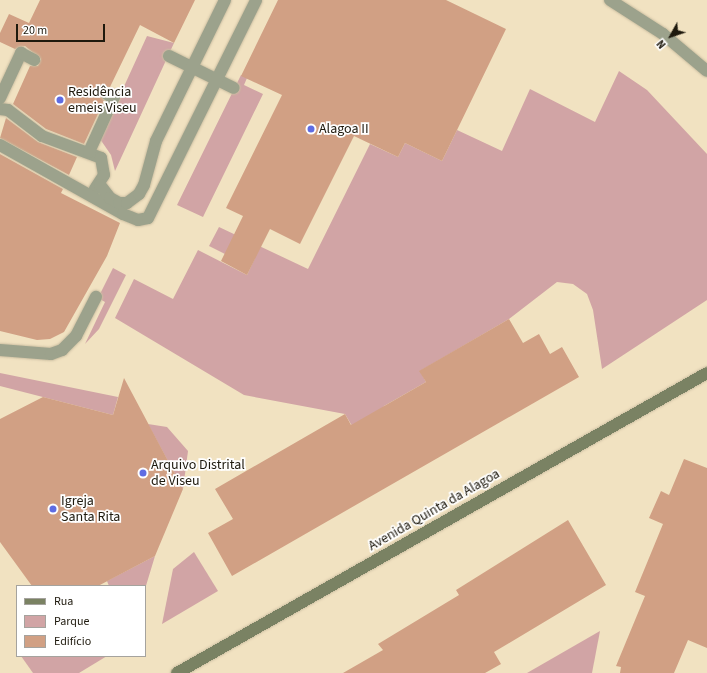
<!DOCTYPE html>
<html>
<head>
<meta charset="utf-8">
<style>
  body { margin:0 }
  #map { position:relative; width:707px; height:673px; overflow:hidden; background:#f1e2c1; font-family:"Source Sans 3",sans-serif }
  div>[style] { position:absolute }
  .green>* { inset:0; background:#d1a4a5 }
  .building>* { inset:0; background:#d1a084 }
  .roads { filter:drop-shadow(0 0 1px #cbbea1) drop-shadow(0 0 1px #cbbea1) }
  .lane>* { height:12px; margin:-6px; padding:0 6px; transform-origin:6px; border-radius:6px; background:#9ca28c }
  .street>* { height:12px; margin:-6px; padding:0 6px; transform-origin:6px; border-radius:6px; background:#9ca28c }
  .secondary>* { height:12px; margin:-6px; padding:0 6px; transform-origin:6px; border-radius:6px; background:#7a8263 }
  .dots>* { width:11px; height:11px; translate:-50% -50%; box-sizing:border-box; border:2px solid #fff; border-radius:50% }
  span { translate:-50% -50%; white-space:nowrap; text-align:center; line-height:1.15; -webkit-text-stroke:3.5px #fff; paint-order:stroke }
  .poi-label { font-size:14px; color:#1e190d }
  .left { translate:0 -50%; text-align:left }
  .street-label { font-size:14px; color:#1e190d }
  .legend { position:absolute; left:16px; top:585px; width:130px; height:72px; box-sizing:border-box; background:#fff; border:1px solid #a5a39e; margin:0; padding:5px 7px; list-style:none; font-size:12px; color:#1e190d }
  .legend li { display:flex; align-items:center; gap:8px; height:20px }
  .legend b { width:20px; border:1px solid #a5a39e }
  .north { position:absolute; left:651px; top:16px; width:40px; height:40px; -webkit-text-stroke:3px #fff; paint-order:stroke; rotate:230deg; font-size:11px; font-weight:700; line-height:16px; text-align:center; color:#1e190d }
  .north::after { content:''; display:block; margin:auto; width:14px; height:18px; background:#1e190d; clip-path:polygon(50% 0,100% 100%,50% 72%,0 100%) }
  .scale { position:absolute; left:16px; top:24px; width:89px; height:18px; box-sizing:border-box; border:2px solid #1e190d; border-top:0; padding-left:5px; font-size:12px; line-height:14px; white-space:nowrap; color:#1e190d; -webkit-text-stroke:3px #fff; paint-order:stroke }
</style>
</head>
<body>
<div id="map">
  <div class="green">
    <div style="clip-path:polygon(147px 36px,174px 43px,115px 171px,111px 155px,100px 139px)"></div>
    <div style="clip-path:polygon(619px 71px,647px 90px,707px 154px,707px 300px,602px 369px,593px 310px,587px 294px,573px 284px,557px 282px,509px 319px,420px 371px,426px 382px,384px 406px,365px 448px,345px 414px,244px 395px,115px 318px,134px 279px,173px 299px,198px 250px,247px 275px,255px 258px,225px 254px,209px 246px,219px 227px,308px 269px,370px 144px,398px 157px,405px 143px,442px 161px,457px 130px,502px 151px,530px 89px,595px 122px)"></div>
    <div style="clip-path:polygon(241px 75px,247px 78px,244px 85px,263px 94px,203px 217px,177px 205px)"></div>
    <div style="clip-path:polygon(113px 268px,126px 275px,99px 329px,85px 344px,105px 302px,98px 298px)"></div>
    <div style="clip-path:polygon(0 373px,118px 397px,113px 415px,0 386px)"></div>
    <div style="clip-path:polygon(148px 424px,167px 427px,188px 451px,183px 489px)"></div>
    <div style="clip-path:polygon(194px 552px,218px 591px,162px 624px,173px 569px)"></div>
    <div style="clip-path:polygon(155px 556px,145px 589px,145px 586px,109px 586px,107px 581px)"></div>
    <div style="clip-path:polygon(600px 631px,592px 673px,527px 673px)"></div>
    <div style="clip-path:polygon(21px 656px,107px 656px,79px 673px,33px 673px)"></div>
  </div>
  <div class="building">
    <div style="clip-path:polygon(40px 0,195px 0,174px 43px,140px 25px,110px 87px,100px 91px,104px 101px,84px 144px,46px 129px,13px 104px,30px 66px,38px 66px,41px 59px,25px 46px,15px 49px,0 42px,0 33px,9px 14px,29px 23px)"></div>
    <div style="clip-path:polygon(278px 0,446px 0,506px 29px,442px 161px,405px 143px,398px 157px,354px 136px,300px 244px,270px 229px,247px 275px,221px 261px,243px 216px,226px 208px,282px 95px,241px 76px)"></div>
    <div style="clip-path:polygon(6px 118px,38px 142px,77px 157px,69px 175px,0 138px)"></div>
    <div style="clip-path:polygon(0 154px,63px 189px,61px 193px,120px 223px,107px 256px,64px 332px,50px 339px,37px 340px,0 331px)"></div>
    <div style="clip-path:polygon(509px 319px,523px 343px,539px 334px,550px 354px,562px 347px,579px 377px,232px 576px,208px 533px,233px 519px,215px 489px,345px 414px,351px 425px,426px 382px,419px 371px)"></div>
    <div style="clip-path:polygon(124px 378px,183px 489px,155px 556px,98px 586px,32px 586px,0 542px,0 419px,43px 397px,113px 415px)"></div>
    <div style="clip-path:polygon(684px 459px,707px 468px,707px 648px,688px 640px,674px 673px,620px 673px,621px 667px,616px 666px,645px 596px,635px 592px,663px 524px,649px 518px,661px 491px,669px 495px)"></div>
    <div style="clip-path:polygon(568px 520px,606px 585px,494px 652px,501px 664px,485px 673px,343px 673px,383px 650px,378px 644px,459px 595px,456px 590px)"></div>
  </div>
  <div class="roads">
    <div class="lane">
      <div style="left:169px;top:56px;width:72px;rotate:26.2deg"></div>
      <div style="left:0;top:98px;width:50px;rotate:-65deg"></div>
      <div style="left:21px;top:53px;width:15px;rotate:28deg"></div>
      <div style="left:0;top:109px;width:8px;rotate:7deg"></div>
      <div style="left:8px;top:110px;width:43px;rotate:37.4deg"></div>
      <div style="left:42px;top:136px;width:63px;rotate:20.4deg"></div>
      <div style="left:101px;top:158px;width:17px;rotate:80deg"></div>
      <div style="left:104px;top:175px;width:17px;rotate:123deg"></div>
      <div style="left:0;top:145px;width:141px;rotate:29.3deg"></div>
      <div style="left:123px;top:214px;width:16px;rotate:22deg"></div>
      <div style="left:138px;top:220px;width:10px;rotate:-11deg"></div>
      <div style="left:148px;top:218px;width:243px;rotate:-63.6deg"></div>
      <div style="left:89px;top:152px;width:60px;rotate:-65.6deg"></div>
      <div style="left:114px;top:97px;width:8px;rotate:-157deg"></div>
      <div style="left:100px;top:185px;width:16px;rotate:52deg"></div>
      <div style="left:110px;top:198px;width:10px;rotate:29deg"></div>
      <div style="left:119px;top:203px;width:8px"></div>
      <div style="left:127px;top:203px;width:15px;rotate:-37deg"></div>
      <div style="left:139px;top:194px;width:10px;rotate:-61deg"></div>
      <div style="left:144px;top:185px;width:46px;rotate:-74.7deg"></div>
      <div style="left:156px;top:141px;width:157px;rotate:-63.9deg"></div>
      <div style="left:0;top:350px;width:51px;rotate:4.5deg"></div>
      <div style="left:51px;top:354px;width:12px;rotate:-20deg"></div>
      <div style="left:62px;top:350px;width:20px;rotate:-45deg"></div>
      <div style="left:76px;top:336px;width:44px;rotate:-62.9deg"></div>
    </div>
    <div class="street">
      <div style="left:610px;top:0;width:63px;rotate:32.7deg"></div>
      <div style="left:663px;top:34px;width:57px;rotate:40.1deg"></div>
    </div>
    <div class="secondary">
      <div style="left:177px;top:673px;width:609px;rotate:-29.51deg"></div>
    </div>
  </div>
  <div class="dots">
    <div style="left:60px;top:100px;background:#5f6ce3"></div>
    <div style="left:311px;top:129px;background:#5f6ce3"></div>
    <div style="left:143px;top:473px;background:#5f6ce3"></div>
    <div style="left:53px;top:509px;background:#5f6ce3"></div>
  </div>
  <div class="poi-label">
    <span class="left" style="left:68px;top:100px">Residência<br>emeis Viseu</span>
    <span class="left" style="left:319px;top:129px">Alagoa II</span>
    <span class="left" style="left:151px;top:473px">Arquivo Distrital<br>de Viseu</span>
    <span class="left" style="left:61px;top:509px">Igreja<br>Santa Rita</span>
  </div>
  <div class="street-label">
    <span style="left:434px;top:510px;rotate:-30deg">Avenida Quinta da Alagoa</span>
  </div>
  <ul class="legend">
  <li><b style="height:5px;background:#7a8263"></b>Rua</li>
  <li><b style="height:11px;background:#d1a4a5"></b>Parque</li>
  <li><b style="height:11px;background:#d1a084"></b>Edifício</li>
  </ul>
  <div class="north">N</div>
  <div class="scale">20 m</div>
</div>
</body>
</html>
